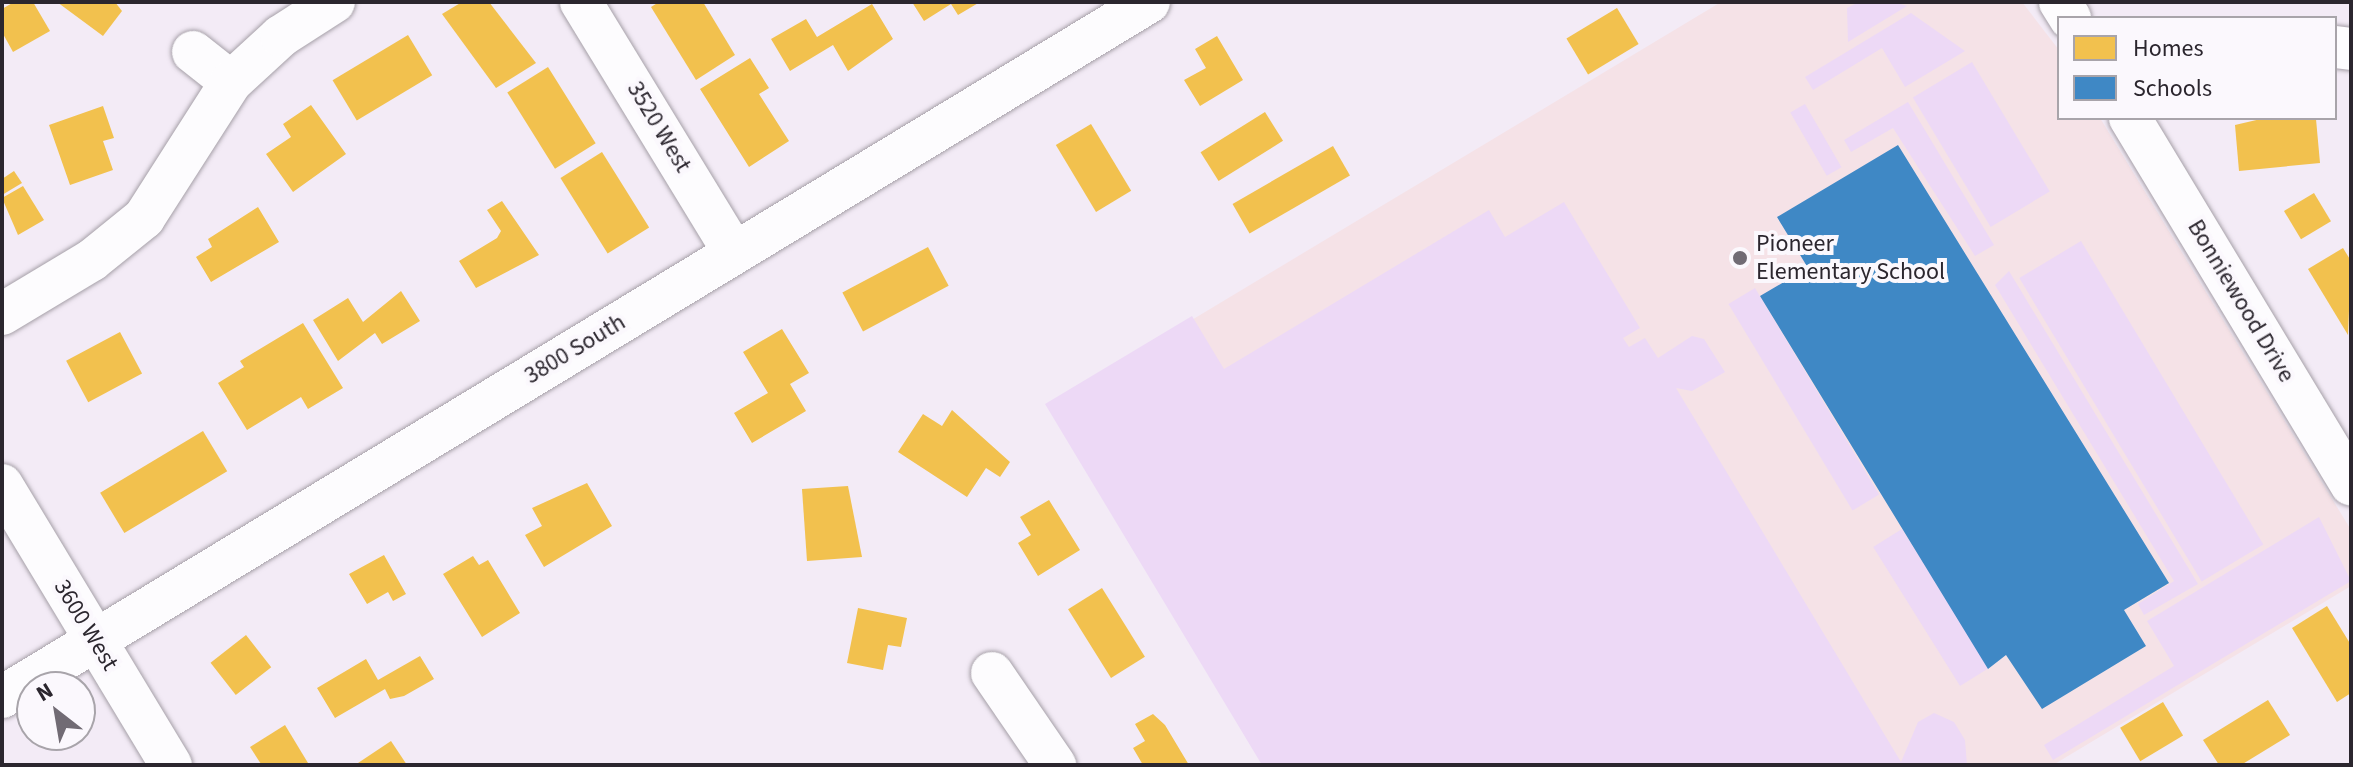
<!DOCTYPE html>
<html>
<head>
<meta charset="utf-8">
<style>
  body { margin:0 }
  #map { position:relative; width:2353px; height:767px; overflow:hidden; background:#f3ebf6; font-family:"Source Sans 3",sans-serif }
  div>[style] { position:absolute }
  .education>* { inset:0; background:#f5e2e7 }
  .green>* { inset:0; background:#edd9f6; transform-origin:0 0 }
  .homes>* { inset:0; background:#f2c14e; transform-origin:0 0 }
  .schools>* { inset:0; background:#3f88c5 }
  .roads { filter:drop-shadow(0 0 2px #a6a0a8) drop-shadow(0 0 2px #a6a0a8) }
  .minor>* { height:42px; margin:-21px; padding:0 21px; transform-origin:21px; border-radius:21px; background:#fdfcfe }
  .dots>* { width:22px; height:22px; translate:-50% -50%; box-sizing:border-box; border:4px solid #fbf8fd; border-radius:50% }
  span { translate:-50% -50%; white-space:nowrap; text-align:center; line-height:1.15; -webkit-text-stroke:8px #fbf8fd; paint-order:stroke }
  .street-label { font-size:24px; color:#2b262e }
  .poi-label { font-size:24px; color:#2b262e }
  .left { translate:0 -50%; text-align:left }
  .frame { position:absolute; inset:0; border:4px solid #2b262e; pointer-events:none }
  .legend { position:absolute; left:2057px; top:16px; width:280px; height:104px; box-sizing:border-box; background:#fbf8fd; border:2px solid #a8a4aa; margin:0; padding:10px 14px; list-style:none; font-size:24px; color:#2b262e }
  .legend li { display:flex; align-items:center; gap:16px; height:40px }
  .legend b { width:40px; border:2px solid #a8a4aa }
  .north { position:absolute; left:16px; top:671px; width:80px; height:80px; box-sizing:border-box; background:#fbf8fd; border:2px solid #a8a4aa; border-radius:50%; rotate:329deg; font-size:22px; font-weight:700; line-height:32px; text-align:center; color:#2b262e }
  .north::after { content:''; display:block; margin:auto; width:28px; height:36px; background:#716b74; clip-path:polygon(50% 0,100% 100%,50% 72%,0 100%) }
</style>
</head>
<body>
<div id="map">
  <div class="education">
    <div style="clip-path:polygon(1721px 2px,2022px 2px,2059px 50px,2059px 118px,2100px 118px,2351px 530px,2351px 586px,2053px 765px,1282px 765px,1062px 398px)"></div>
  </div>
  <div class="green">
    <div style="clip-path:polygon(1859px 2px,1895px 2px,1907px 6px,1848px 42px,1847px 8px)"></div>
    <div style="clip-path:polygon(1911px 13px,1965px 51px,1905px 87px,1882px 48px,1813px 90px,1805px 77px)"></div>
    <div style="left:1972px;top:62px;width:151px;height:69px;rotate:59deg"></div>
    <div style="clip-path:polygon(1908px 102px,1994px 245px,1975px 256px,1893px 128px,1851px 152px,1844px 140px)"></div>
    <div style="left:1805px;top:104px;width:73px;height:17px;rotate:60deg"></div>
    <div style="clip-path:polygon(1564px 202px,1640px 328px,1623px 338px,1629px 347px,1645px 338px,1658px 358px,1692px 336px,1704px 339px,1725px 372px,1692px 391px,1676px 388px,1901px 762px,1918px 722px,1934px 713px,1954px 722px,1965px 740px,1967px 765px,1262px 765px,1045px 404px,1192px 316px,1224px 369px,1489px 210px,1505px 237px)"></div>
    <div style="left:2081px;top:241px;width:354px;height:72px;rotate:59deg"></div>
    <div style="clip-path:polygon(2009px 271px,2198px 584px,2144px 615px,2138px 604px,2174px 581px,1995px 285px)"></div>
    <div style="left:1755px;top:288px;width:241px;height:31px;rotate:59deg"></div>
    <div style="clip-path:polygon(2319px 517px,2351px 581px,2053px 760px,2044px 745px,2174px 666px,2147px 621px)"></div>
    <div style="left:1902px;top:529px;width:164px;height:34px;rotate:58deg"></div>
  </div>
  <div class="homes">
    <div style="clip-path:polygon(14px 2px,33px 2px,50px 31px,13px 52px,2px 32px,2px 9px)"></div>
    <div style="clip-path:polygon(57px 2px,115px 2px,122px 11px,103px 36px)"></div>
    <div style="clip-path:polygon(462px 2px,489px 2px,536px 63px,496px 88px,442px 14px)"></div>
    <div style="clip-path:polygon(659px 2px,703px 2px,735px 55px,696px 80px,651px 7px)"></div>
    <div style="clip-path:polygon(912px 2px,980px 2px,958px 15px,951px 4px,924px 21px)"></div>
    <div style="clip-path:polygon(872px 4px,893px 39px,848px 71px,833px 45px,790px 71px,771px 39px,806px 19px,817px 37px)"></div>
    <div style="left:1617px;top:8px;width:42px;height:59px;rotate:59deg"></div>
    <div style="left:408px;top:35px;width:47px;height:88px;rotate:59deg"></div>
    <div style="clip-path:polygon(1217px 36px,1243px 80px,1200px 106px,1184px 80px,1206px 68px,1195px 49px)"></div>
    <div style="clip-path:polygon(750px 58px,769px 88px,759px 94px,789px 141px,749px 167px,700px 89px)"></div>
    <div style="left:548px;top:67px;width:90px;height:48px;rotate:58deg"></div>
    <div style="clip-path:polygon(311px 105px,346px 154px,293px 192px,266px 154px,291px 137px,283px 124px)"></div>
    <div style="clip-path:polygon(103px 106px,114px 138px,103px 141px,113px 170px,70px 185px,49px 125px)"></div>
    <div style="left:1265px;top:112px;width:34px;height:76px;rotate:58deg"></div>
    <div style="clip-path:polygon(2265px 118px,2316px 119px,2320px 163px,2239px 171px,2235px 125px)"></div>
    <div style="left:1091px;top:124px;width:78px;height:41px;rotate:59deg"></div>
    <div style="left:1333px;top:146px;width:34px;height:116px;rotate:60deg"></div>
    <div style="left:602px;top:152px;width:89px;height:49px;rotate:58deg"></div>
    <div style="clip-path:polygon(14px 171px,22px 183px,2px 195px,2px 179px)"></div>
    <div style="clip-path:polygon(23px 186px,44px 220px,18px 235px,2px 198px)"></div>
    <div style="left:2314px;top:193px;width:33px;height:35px;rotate:59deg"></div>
    <div style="clip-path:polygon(502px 201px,539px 255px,476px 288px,459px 261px,497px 238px,501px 231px,487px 210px)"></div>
    <div style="clip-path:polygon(258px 207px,279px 242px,211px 282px,196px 257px,212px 247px,208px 239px)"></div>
    <div style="left:928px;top:247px;width:44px;height:97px;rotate:62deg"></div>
    <div style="clip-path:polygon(2343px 248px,2351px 261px,2348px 335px,2308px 269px)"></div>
    <div style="clip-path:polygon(401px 291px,420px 321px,382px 344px,375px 333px,338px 361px,313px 320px,348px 298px,363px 322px)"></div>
    <div style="clip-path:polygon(303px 323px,343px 388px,308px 409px,301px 397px,247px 430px,218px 383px,244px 367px,240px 361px)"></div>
    <div style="clip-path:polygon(782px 329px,809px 373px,790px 384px,806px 411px,752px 443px,734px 413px,768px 393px,743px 352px)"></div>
    <div style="left:120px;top:332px;width:47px;height:61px;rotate:62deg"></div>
    <div style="clip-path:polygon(952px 410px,1010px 462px,1000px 477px,986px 468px,967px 497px,898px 452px,923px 414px,942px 426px)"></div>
    <div style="left:203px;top:431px;width:47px;height:120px;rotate:59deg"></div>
    <div style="clip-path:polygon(587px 483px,612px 526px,544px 567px,525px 535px,542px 526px,532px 508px)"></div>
    <div style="clip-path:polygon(848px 486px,862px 557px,807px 561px,802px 489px)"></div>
    <div style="clip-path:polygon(1049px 500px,1080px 550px,1038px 576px,1018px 543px,1031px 535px,1020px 517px)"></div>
    <div style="clip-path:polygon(384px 555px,406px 594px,393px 601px,388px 592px,367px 604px,349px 574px)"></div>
    <div style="clip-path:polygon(473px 556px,479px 565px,488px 560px,520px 613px,482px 637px,443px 574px)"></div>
    <div style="left:1102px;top:588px;width:81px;height:40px;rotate:58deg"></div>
    <div style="clip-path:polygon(2327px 606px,2351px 645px,2351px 693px,2337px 702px,2292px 628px)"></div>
    <div style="clip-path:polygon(858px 608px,907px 618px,901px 647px,888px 645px,883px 670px,847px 663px)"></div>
    <div style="left:246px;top:635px;width:41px;height:45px;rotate:52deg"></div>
    <div style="clip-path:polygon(420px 656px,434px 679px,404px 696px,390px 699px,385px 689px,335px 718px,317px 688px,366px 659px,378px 680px)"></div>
    <div style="clip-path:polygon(2268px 700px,2290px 735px,2241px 765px,2219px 765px,2203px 740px)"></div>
    <div style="left:2163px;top:702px;width:39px;height:50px;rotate:59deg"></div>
    <div style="clip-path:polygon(1153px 714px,1165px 725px,1189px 765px,1143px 765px,1133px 748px,1145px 741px,1135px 724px)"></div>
    <div style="clip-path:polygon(285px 725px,308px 763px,261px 764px,250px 747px)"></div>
    <div style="clip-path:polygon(391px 741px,407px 765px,355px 765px)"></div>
  </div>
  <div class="schools">
    <div style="clip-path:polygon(1898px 145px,2169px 583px,2124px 610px,2146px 646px,2042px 709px,2006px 655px,1988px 669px,1760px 296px,1808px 268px,1777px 217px)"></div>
  </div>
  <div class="roads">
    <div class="minor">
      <div style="left:581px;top:2px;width:294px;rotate:58.6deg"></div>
      <div style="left:2060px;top:2px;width:19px;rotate:58deg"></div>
      <div style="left:2335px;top:47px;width:16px;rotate:7deg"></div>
      <div style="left:193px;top:52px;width:48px;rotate:38.3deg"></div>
      <div style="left:2130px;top:118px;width:428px;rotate:58.9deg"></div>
      <div style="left:2px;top:314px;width:105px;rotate:-31deg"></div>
      <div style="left:92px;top:260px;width:67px;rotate:-38.9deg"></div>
      <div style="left:144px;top:218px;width:161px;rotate:-57.4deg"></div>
      <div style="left:231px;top:82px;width:68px;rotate:-42.6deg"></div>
      <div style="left:281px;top:36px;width:63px;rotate:-32.7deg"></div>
      <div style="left:2px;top:485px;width:327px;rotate:58.9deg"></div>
      <div style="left:992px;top:673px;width:112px;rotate:55.6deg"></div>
      <div style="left:2px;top:697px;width:1341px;rotate:-31.21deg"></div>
    </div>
  </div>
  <div class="dots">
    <div style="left:1740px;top:258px;background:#716b74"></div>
  </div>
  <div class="street-label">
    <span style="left:659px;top:127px;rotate:59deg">3520 West</span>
    <span style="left:2241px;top:301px;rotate:59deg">Bonniewood Drive</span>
    <span style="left:575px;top:349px;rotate:-31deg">3800 South</span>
    <span style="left:86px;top:625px;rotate:59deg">3600 West</span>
  </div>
  <div class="poi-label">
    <span class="left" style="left:1756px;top:258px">Pioneer<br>Elementary School</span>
  </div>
  <div class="frame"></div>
  <ul class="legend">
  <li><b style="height:22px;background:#f2c14e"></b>Homes</li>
  <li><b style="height:22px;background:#3f88c5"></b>Schools</li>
  </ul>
  <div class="north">N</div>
</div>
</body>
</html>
